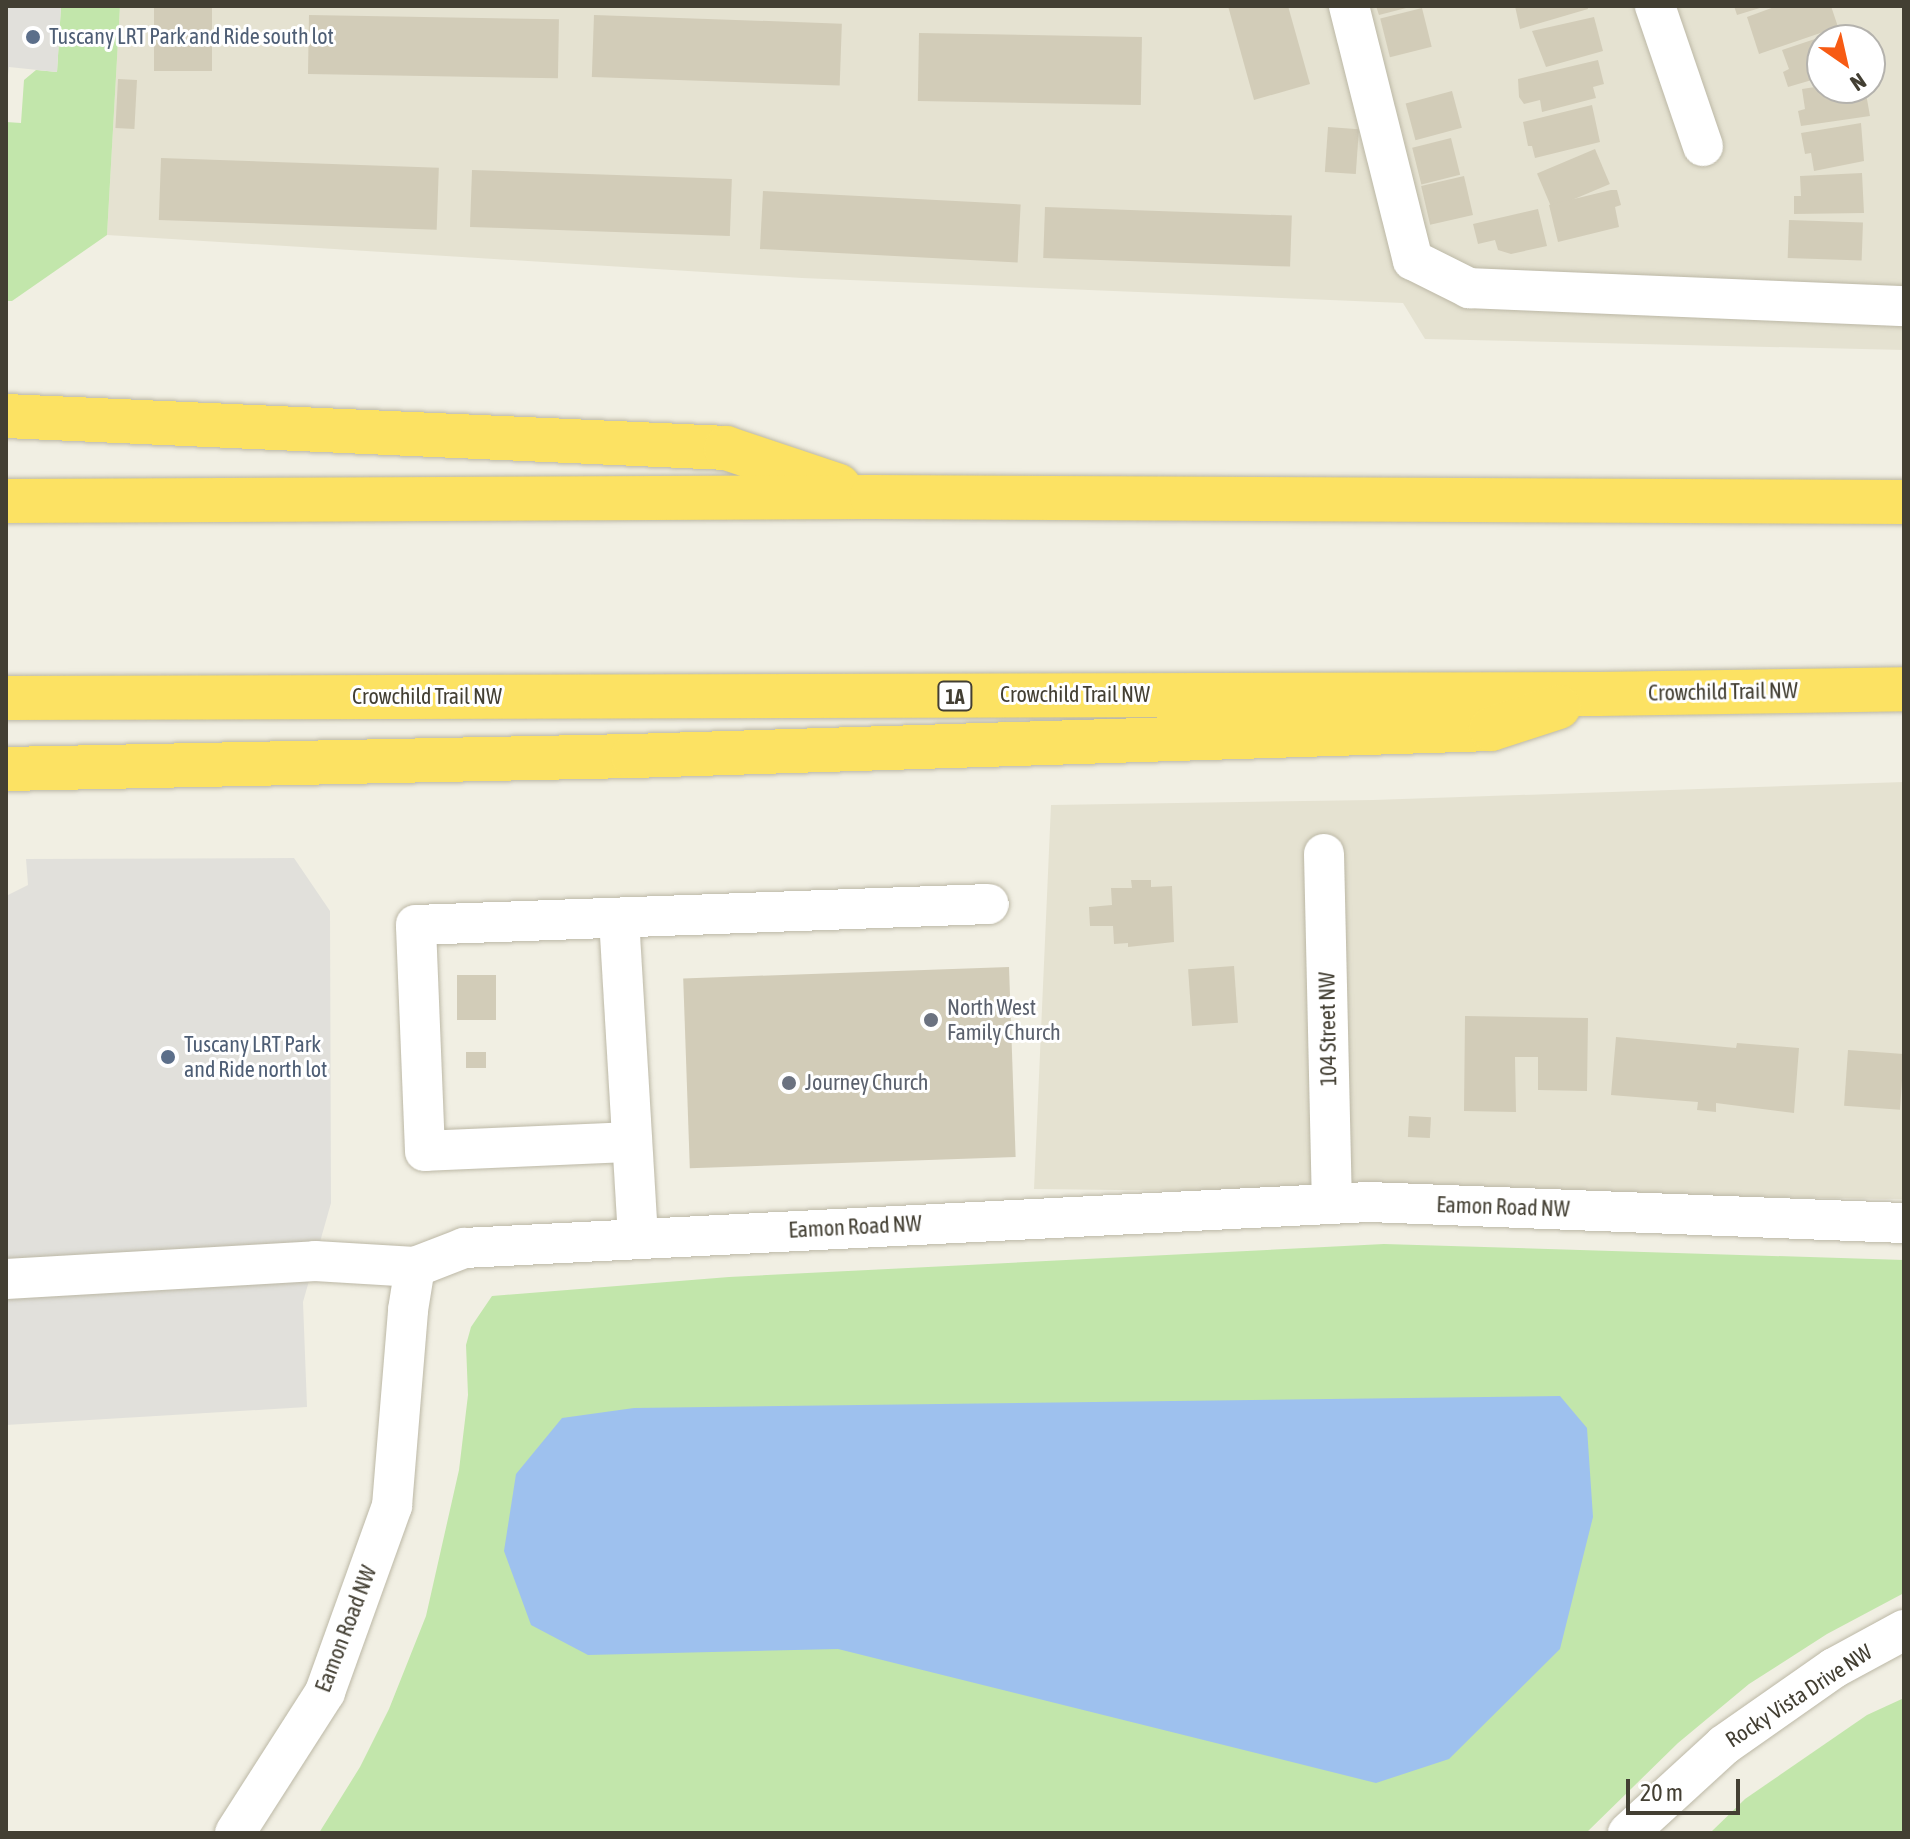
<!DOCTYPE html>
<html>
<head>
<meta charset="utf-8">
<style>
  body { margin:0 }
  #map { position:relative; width:1910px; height:1839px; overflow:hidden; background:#f1efe3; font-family:"Asap Condensed",sans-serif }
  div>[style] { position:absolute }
  .residential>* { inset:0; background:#e5e2d1 }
  .green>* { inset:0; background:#c2e6ab }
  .parking>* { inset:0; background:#e1e0db }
  .water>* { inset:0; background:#9ec1ee }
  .building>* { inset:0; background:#d2ccb8; transform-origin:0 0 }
  .roads { filter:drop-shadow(0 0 2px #bcb8a6) drop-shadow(0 0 2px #bcb8a6) }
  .minor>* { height:40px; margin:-20px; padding:0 20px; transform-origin:20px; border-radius:20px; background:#fff }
  .highway>* { height:44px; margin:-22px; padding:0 22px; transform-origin:22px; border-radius:22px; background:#fce263 }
  .dots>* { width:22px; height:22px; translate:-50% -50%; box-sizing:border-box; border:4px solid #fff; border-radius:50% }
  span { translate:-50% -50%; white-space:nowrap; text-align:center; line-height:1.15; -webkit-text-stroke:6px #fff; paint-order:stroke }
  .shield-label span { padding:2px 6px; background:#fff; border:2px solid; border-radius:6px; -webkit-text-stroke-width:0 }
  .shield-label { font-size:20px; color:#433f33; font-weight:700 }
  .service-label { font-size:22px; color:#4e5e75 }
  .left { translate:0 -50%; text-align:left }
  .street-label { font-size:22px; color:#433f33 }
  .worship-label { font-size:22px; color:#5b616d }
  .frame { position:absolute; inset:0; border:8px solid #433f33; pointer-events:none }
  .north { position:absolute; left:1806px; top:24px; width:80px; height:80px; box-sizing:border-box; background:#fff; border:2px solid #b4b2ad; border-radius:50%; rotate:146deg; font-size:22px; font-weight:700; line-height:32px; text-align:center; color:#433f33 }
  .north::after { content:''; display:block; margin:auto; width:28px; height:36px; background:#f75b14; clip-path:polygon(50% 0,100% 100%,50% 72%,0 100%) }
  .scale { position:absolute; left:1626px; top:1779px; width:114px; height:36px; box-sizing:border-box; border:4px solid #433f33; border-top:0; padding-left:10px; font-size:24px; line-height:28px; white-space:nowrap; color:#433f33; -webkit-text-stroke:6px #fff; paint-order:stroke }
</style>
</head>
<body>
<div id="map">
  <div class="residential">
    <div style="clip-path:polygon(evenodd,120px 6px,1904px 6px,1904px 350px,1425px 339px,1403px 303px,802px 278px,107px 235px,120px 6px,1822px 40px,1870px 40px,1870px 88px,1822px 88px,1822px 40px)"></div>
    <div style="clip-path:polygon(1904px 782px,1904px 1199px,1034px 1189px,1051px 805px,1373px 800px)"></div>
  </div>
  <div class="green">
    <div style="clip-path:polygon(61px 6px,120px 6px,107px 235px,12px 301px,6px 301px,6px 122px,21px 123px,24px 80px,36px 70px,57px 72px)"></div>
    <div style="clip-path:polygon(1384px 1244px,1904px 1260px,1904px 1593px,1827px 1634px,1749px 1684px,1678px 1743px,1586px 1833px,319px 1833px,360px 1767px,389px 1709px,426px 1616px,459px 1470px,468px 1395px,466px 1345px,471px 1327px,492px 1296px,729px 1277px)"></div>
    <div style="clip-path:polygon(1904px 1698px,1904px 1833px,1710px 1833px,1745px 1799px,1867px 1715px)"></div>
  </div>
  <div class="parking">
    <div style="clip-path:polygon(6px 6px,61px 6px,57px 72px,9px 67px,6px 91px)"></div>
    <div style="clip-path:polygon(294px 858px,330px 911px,331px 1203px,303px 1302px,307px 1407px,6px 1425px,6px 896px,28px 885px,26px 859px)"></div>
  </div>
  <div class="water">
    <div style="clip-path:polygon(1560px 1396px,1587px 1428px,1593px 1517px,1560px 1649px,1449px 1759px,1376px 1783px,838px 1649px,588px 1655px,531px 1625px,504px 1551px,516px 1474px,562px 1418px,634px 1408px)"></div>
  </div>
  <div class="building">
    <div style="left:154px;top:6px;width:58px;height:65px"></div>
    <div style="clip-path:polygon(1228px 6px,1288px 6px,1310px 84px,1254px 100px)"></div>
    <div style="clip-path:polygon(1376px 6px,1410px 6px,1410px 7px,1379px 15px)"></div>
    <div style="clip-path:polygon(1515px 6px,1587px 6px,1588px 9px,1520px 29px)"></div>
    <div style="clip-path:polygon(1734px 6px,1763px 6px,1763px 7px,1737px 15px)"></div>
    <div style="clip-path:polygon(1777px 6px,1831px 6px,1838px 27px,1759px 54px,1747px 17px)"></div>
    <div style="left:1422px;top:8px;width:40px;height:43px;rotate:76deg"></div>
    <div style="left:309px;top:15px;width:250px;height:59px;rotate:1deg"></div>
    <div style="left:594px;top:15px;width:248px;height:62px;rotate:2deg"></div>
    <div style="clip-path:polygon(1594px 17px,1603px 51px,1546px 67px,1532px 31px)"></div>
    <div style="clip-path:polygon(1842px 30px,1845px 40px,1822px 40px,1822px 77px,1788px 87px,1783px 72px,1789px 69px,1782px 50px)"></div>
    <div style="left:919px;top:33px;width:223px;height:68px;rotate:1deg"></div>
    <div style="clip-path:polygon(1598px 60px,1604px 84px,1593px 87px,1596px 98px,1542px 112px,1540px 100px,1524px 104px,1519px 97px,1518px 79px)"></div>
    <div style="left:118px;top:79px;width:19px;height:49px;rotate:3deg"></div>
    <div style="clip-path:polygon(1822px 86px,1865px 88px,1870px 116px,1801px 126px,1798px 111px,1805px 109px,1802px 89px)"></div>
    <div style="left:1452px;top:91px;width:38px;height:48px;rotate:75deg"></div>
    <div style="clip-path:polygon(1592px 105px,1600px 142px,1535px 158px,1532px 146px,1528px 146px,1523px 122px)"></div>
    <div style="clip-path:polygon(1861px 123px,1864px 161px,1814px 171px,1811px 153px,1805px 154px,1801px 133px)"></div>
    <div style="left:1328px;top:127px;width:31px;height:45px;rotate:4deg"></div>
    <div style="left:1451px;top:138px;width:38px;height:40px;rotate:76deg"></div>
    <div style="left:1595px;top:149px;width:38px;height:63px;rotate:67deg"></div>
    <div style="left:161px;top:158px;width:278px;height:62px;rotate:2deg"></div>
    <div style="left:472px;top:170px;width:260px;height:57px;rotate:2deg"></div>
    <div style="clip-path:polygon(1862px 173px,1864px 213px,1794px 214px,1794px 196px,1801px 196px,1800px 176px)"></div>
    <div style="left:1464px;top:176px;width:40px;height:44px;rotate:77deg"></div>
    <div style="clip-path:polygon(1611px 190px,1617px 190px,1621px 205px,1615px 207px,1619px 227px,1558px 242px,1549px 205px)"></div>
    <div style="left:763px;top:191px;width:258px;height:58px;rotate:3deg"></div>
    <div style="left:1045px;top:207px;width:247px;height:51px;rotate:2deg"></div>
    <div style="clip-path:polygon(1538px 209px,1547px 246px,1511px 254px,1498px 250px,1495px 240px,1478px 244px,1473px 224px)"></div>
    <div style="left:1789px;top:220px;width:74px;height:38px;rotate:2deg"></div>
    <div style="clip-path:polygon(1131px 880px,1151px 880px,1151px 887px,1172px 886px,1174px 942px,1128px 947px,1128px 943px,1114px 944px,1113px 926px,1090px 926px,1089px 907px,1112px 905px,1111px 888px,1132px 888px)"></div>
    <div style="left:1234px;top:966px;width:57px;height:46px;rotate:86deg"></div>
    <div style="left:1009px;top:967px;width:190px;height:326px;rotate:88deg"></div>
    <div style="left:457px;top:975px;width:39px;height:45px"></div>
    <div style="clip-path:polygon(1465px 1016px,1588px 1018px,1587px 1091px,1538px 1090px,1538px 1057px,1515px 1057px,1516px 1112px,1464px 1111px)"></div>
    <div style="clip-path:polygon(1616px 1037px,1736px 1048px,1737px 1043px,1799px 1048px,1794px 1113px,1716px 1103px,1716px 1112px,1697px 1110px,1698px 1102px,1611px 1095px)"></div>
    <div style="left:1848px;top:1050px;width:56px;height:56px;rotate:4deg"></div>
    <div style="left:486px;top:1052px;width:16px;height:20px;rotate:90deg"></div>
    <div style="left:1409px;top:1116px;width:22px;height:21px;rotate:3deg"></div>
  </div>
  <div class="roads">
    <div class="minor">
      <div style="left:1349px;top:6px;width:262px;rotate:75.9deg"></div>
      <div style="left:1413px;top:260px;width:63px;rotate:26.6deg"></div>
      <div style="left:1469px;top:288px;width:435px;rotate:2.4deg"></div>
      <div style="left:1655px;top:6px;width:148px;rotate:71.1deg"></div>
      <div style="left:1324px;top:854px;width:349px;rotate:88.7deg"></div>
      <div style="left:619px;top:918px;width:321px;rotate:86.6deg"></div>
      <div style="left:630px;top:1142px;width:205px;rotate:177.5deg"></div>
      <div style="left:425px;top:1151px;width:226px;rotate:-92.3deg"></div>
      <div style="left:416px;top:925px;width:573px;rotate:-2.1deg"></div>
      <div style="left:6px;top:1279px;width:310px;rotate:-3.3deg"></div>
      <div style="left:315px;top:1261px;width:100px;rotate:3.4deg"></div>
      <div style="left:415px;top:1267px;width:53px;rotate:-21.2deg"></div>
      <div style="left:464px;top:1248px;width:906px;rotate:-2.91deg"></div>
      <div style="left:1369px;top:1202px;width:535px;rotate:2.25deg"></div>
      <div style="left:235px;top:1833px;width:167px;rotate:-57.4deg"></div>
      <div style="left:325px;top:1692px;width:198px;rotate:-70.2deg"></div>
      <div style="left:392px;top:1506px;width:197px;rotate:-85.3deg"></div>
      <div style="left:408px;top:1310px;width:44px;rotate:-80.8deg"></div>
      <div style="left:1628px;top:1833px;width:130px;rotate:-42.5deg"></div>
      <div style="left:1724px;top:1745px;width:134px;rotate:-35deg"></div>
      <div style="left:1834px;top:1668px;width:80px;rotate:-28.5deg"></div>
    </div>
    <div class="highway">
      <div style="left:6px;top:416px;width:721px;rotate:2.54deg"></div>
      <div style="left:726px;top:448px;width:119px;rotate:18.6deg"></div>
      <div style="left:6px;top:501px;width:866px;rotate:-0.26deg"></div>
      <div style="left:872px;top:497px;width:1032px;rotate:0.28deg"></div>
      <div style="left:6px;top:698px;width:1592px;rotate:-0.14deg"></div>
      <div style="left:1598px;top:694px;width:306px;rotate:-0.9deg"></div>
      <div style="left:6px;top:769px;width:627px;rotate:-1.19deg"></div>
      <div style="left:633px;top:756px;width:858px;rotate:-1.8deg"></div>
      <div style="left:1491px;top:729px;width:71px;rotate:-17.9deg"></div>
    </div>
  </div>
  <div class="dots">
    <div style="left:33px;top:37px;background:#5c6f8a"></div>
    <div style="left:931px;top:1020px;background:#6b7280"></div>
    <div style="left:168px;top:1057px;background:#5c6f8a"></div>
    <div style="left:789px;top:1083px;background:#6b7280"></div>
  </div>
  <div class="shield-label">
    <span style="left:955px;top:696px">1A</span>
  </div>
  <div class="service-label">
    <span class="left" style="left:49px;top:37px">Tuscany LRT Park and Ride south lot</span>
    <span class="left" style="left:184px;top:1057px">Tuscany LRT Park<br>and Ride north lot</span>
  </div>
  <div class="street-label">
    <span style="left:1723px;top:692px;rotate:-1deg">Crowchild Trail NW</span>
    <span style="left:1075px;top:695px">Crowchild Trail NW</span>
    <span style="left:427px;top:697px">Crowchild Trail NW</span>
    <span style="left:1328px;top:1029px;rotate:-91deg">104 Street NW</span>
    <span style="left:1503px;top:1207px;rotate:2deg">Eamon Road NW</span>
    <span style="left:855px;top:1227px;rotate:-3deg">Eamon Road NW</span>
    <span style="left:346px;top:1629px;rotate:-69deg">Eamon Road NW</span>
    <span style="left:1799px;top:1696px;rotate:-33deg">Rocky Vista Drive NW</span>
  </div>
  <div class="worship-label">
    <span class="left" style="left:947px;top:1020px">North West<br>Family Church</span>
    <span class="left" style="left:805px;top:1083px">Journey Church</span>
  </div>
  <div class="frame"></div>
  <div class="north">N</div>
  <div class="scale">20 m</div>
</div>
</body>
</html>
